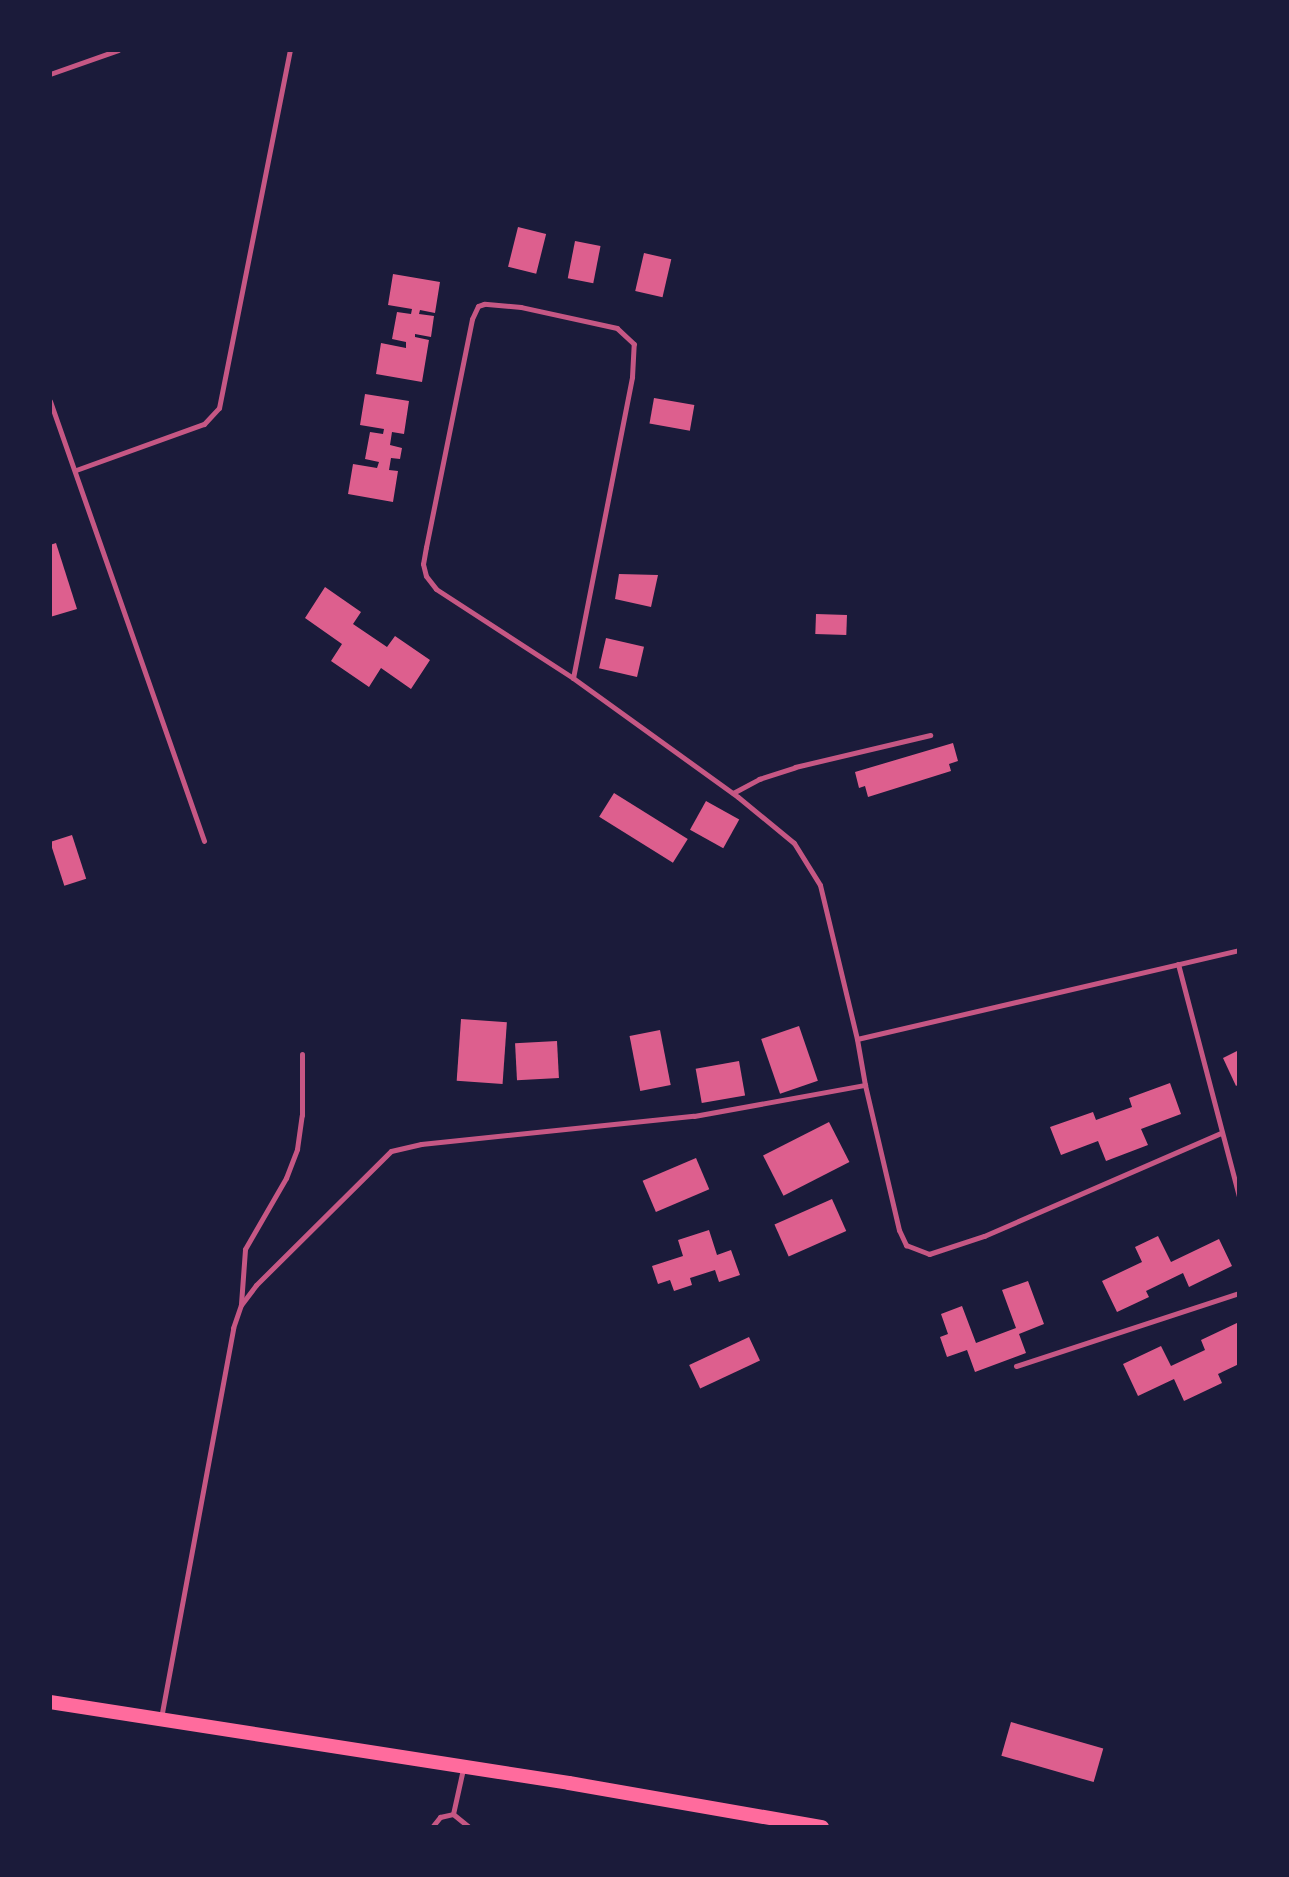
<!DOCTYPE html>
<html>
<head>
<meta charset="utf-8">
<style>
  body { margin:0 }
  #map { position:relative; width:1289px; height:1877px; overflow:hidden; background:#1b1b3a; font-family:"Nunito Sans",sans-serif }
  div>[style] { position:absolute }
  .building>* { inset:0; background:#dd5f8e; transform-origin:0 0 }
  .service>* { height:5px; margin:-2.5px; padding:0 2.5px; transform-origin:2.5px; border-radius:2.5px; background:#c65784 }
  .primary>* { height:14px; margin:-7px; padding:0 7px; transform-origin:7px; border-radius:7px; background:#ff6b9d }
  span { translate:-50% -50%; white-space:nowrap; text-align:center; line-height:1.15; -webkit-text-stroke:6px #1b1b3a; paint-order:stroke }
  .frame { position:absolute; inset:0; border:52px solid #1b1b3a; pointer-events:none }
</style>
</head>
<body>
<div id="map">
  <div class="building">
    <div style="left:518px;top:227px;width:29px;height:41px;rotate:14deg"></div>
    <div style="left:575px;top:241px;width:26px;height:38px;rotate:11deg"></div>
    <div style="left:644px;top:253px;width:28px;height:39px;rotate:13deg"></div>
    <div style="clip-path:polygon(393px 274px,440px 282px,435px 313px,420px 310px,419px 314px,434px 316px,431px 337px,415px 334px,415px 337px,429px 340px,422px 382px,376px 374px,381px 343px,406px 348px,406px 342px,392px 339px,397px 312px,411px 314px,412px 309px,388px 305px)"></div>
    <div style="clip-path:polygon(365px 394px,409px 401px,404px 434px,392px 432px,390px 445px,402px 448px,400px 459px,391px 458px,389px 470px,398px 471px,393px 502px,348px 494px,353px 464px,377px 468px,379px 462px,365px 459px,370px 432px,383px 434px,384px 429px,360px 425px)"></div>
    <div style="left:654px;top:398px;width:41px;height:26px;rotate:10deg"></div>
    <div style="clip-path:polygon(56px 543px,77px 609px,50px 617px,50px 545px)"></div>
    <div style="clip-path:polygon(619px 574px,658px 575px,651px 607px,615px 599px)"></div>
    <div style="clip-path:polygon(325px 587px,361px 612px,353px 624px,387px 647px,395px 636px,430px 660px,411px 689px,381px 668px,369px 687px,331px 661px,342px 644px,305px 618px)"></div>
    <div style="left:816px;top:614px;width:31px;height:20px;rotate:2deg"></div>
    <div style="left:606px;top:638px;width:39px;height:31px;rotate:13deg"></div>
    <div style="clip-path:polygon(953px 743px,958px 761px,949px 764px,951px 771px,868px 797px,865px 786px,859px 788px,855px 772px)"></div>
    <div style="left:614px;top:793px;width:87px;height:28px;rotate:32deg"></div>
    <div style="left:706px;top:801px;width:38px;height:33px;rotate:29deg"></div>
    <div style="left:72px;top:835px;width:46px;height:23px;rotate:72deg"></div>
    <div style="left:461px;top:1019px;width:46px;height:62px;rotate:4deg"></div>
    <div style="left:799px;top:1026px;width:58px;height:40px;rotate:71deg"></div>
    <div style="left:660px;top:1030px;width:56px;height:31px;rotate:79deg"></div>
    <div style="left:557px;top:1041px;width:37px;height:42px;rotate:87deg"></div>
    <div style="clip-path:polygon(1239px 1050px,1239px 1084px,1236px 1086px,1223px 1058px)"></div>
    <div style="left:739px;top:1061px;width:35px;height:44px;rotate:80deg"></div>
    <div style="clip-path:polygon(1170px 1083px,1181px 1114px,1141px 1129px,1148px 1145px,1106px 1161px,1098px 1141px,1061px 1155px,1050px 1127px,1093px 1112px,1096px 1120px,1132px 1107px,1129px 1098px)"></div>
    <div style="left:829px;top:1122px;width:45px;height:74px;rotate:63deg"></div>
    <div style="left:696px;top:1158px;width:34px;height:58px;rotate:67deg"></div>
    <div style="left:832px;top:1199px;width:35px;height:63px;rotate:66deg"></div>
    <div style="clip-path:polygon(709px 1230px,717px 1255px,731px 1250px,740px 1275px,719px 1282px,715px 1270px,690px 1278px,692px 1285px,674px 1291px,670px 1280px,658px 1284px,652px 1266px,683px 1256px,678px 1240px)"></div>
    <div style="clip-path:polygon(1158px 1236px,1171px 1262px,1219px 1239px,1232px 1266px,1189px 1287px,1183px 1273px,1146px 1291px,1149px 1297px,1117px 1312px,1102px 1281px,1142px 1262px,1135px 1247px)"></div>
    <div style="clip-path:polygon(1028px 1281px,1044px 1324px,1019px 1334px,1026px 1353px,975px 1372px,967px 1350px,947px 1357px,940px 1337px,948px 1334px,941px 1314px,962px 1306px,976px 1343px,1016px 1328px,1002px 1290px)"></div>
    <div style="clip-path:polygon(1239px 1322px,1239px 1364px,1218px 1374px,1222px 1383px,1184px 1401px,1174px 1379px,1138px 1396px,1123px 1364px,1161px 1346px,1171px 1366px,1205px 1350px,1201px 1340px)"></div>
    <div style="left:749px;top:1337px;width:26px;height:66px;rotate:65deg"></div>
    <div style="left:1011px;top:1722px;width:96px;height:35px;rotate:16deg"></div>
  </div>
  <div class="service">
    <div style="left:50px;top:74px;width:72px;rotate:-19.4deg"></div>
    <div style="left:50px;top:401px;width:466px;rotate:70.7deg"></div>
    <div style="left:76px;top:470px;width:136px;rotate:-19.8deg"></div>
    <div style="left:204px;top:424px;width:22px;rotate:-47deg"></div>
    <div style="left:219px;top:408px;width:365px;rotate:-78.8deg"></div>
    <div style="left:573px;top:678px;width:307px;rotate:-78.9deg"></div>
    <div style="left:632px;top:377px;width:33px;rotate:-87deg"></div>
    <div style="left:634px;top:344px;width:23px;rotate:-137deg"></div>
    <div style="left:617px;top:328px;width:98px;rotate:-167.7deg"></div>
    <div style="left:521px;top:307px;width:37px;rotate:-175deg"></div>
    <div style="left:484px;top:304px;width:6px;rotate:162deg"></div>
    <div style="left:478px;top:306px;width:14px;rotate:115deg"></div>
    <div style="left:472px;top:319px;width:233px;rotate:101.4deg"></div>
    <div style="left:426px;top:547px;width:17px;rotate:100deg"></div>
    <div style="left:423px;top:564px;width:12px;rotate:76deg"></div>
    <div style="left:426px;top:576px;width:16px;rotate:52deg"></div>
    <div style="left:436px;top:589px;width:163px;rotate:33deg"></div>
    <div style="left:573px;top:678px;width:203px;rotate:35.8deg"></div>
    <div style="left:738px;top:797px;width:72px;rotate:39.4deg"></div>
    <div style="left:794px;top:843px;width:49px;rotate:58.2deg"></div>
    <div style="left:820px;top:885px;width:158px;rotate:76.5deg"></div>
    <div style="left:733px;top:793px;width:30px;rotate:-28deg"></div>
    <div style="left:759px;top:779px;width:38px;rotate:-18deg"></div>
    <div style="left:795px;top:767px;width:139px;rotate:-13.3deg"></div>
    <div style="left:1178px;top:964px;width:240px;rotate:75.3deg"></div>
    <div style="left:865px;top:1085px;width:149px;rotate:76.8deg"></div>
    <div style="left:899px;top:1230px;width:17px;rotate:65deg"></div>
    <div style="left:906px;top:1245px;width:25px;rotate:21deg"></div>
    <div style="left:929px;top:1254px;width:58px;rotate:-18.1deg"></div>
    <div style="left:984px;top:1236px;width:258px;rotate:-23.5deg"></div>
    <div style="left:241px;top:1304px;width:55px;rotate:-85.8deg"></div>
    <div style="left:245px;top:1249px;width:82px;rotate:-60deg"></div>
    <div style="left:286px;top:1178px;width:31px;rotate:-69deg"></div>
    <div style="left:297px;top:1149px;width:34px;rotate:-82deg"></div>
    <div style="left:302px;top:1115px;width:61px;rotate:-90deg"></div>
    <div style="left:1016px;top:1366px;width:235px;rotate:-18.1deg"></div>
    <div style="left:161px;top:1718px;width:397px;rotate:-79.5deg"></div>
    <div style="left:233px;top:1328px;width:24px;rotate:-71deg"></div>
    <div style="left:241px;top:1305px;width:25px;rotate:-53deg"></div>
    <div style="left:256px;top:1285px;width:190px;rotate:-44.8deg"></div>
    <div style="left:391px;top:1151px;width:31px;rotate:-13deg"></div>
    <div style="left:421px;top:1144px;width:274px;rotate:-5.9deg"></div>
    <div style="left:694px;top:1116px;width:174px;rotate:-10.3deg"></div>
    <div style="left:865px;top:1085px;width:47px;rotate:-99.9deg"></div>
    <div style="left:857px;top:1039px;width:392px;rotate:-13.1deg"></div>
    <div style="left:453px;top:1814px;width:46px;rotate:-77.5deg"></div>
    <div style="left:432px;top:1827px;width:13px;rotate:-51deg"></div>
    <div style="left:440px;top:1817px;width:13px;rotate:-13deg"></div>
    <div style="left:453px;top:1814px;width:21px;rotate:39deg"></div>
  </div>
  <div class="primary">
    <div style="left:50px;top:1702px;width:525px;rotate:8.87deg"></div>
    <div style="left:569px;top:1783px;width:257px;rotate:9.9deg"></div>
  </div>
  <div class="frame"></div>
</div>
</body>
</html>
